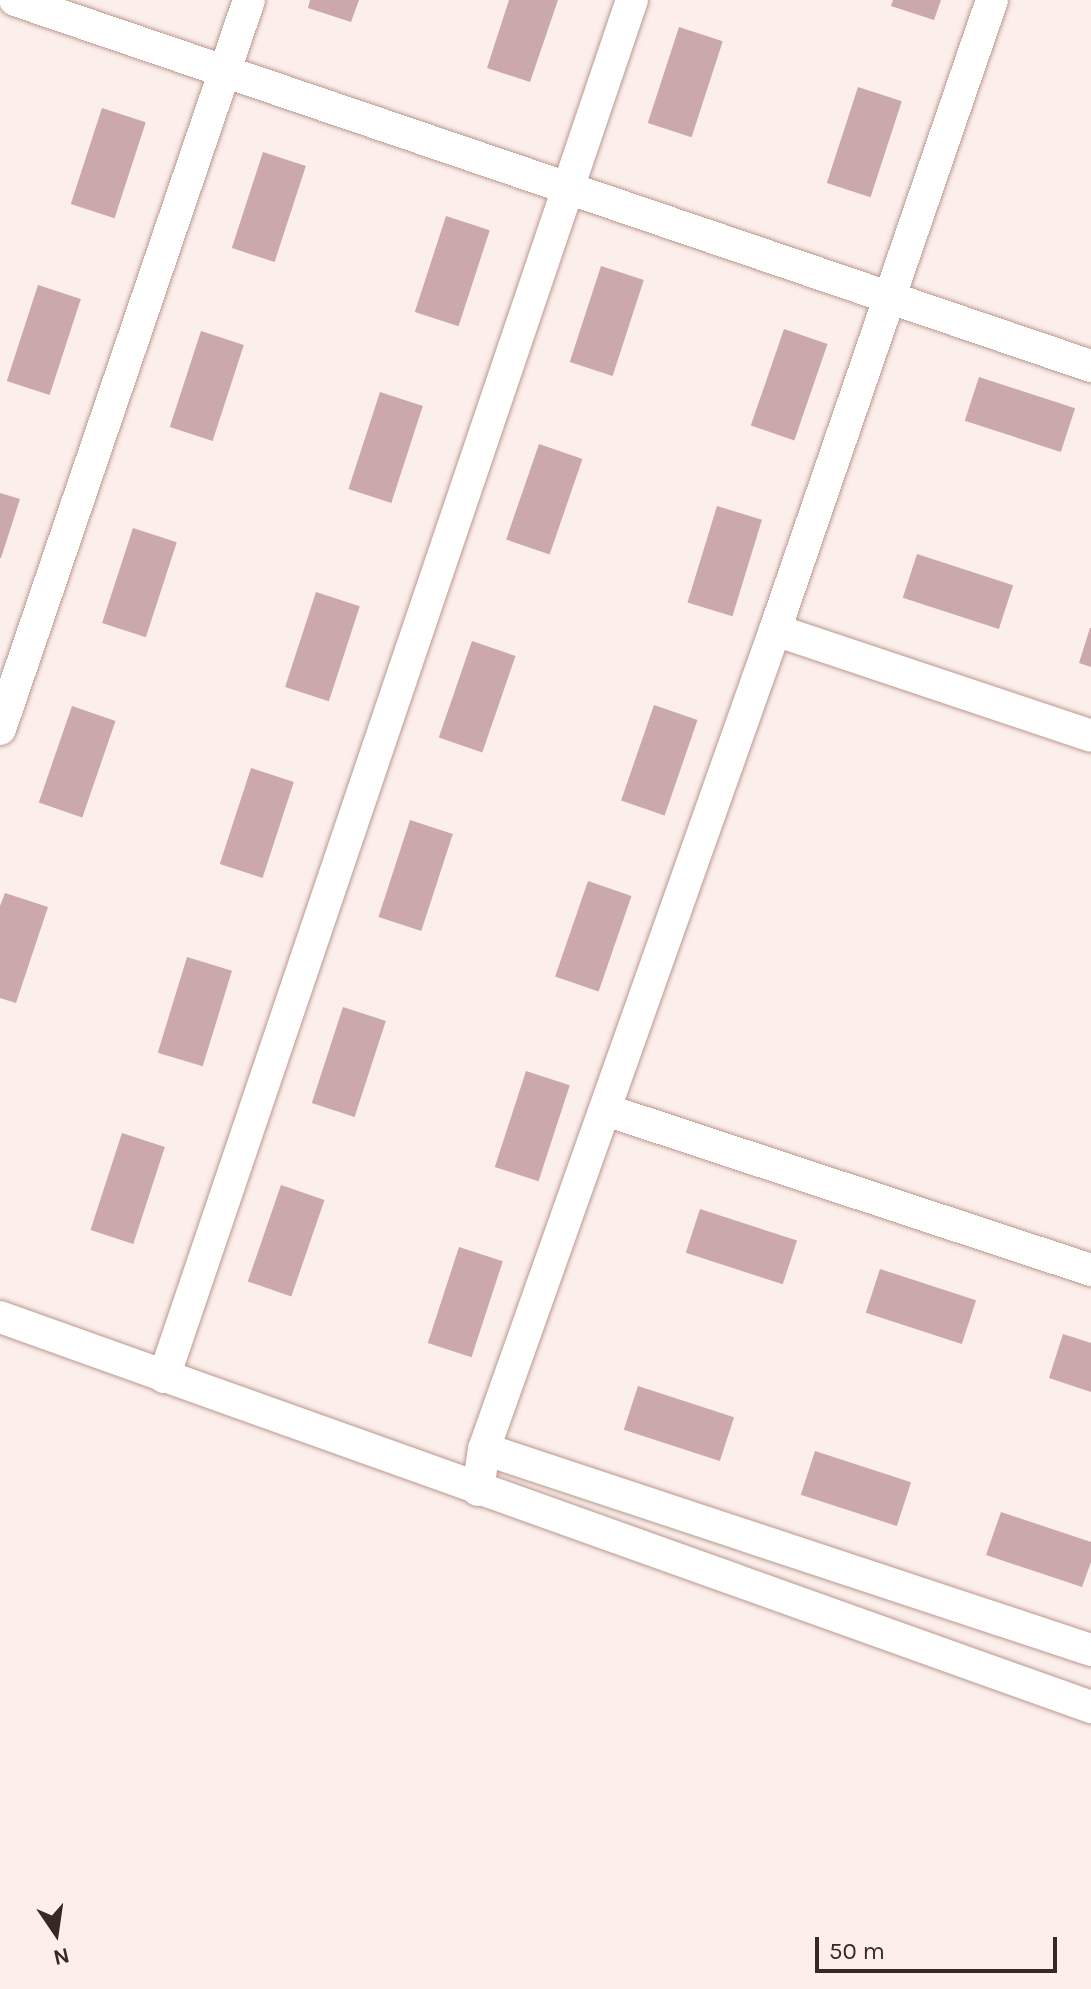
<!DOCTYPE html>
<html>
<head>
<meta charset="utf-8">
<style>
  body { margin:0 }
  #map { position:relative; width:1091px; height:1989px; overflow:hidden; background:#fceeea; font-family:Karla,sans-serif }
  div>[style] { position:absolute }
  .building>* { inset:0; background:#cba8a9; transform-origin:0 0 }
  .roads { filter:drop-shadow(0 0 2px #b9998f) drop-shadow(0 0 2px #b9998f) }
  .street>* { height:32px; margin:-16px; padding:0 16px; transform-origin:16px; border-radius:16px; background:#fff }
  span { translate:-50% -50%; white-space:nowrap; text-align:center; line-height:1.15; -webkit-text-stroke:6px #fceeea; paint-order:stroke }
  .north { position:absolute; left:16px; top:1893px; width:80px; height:80px; -webkit-text-stroke:6px #fceeea; paint-order:stroke; rotate:167deg; font-size:22px; font-weight:700; line-height:32px; text-align:center; color:#362925 }
  .north::after { content:''; display:block; margin:auto; width:28px; height:36px; background:#362925; clip-path:polygon(50% 0,100% 100%,50% 72%,0 100%) }
  .scale { position:absolute; left:815px; top:1937px; width:242px; height:36px; box-sizing:border-box; border:4px solid #362925; border-top:0; padding-left:10px; font-size:24px; line-height:28px; white-space:nowrap; color:#362925; -webkit-text-stroke:6px #fceeea; paint-order:stroke }
</style>
</head>
<body>
<div id="map">
  <div class="building">
    <div style="clip-path:polygon(310px 0,359px 0,351px 22px,308px 8px)"></div>
    <div style="clip-path:polygon(509px 0,558px 0,530px 82px,487px 68px)"></div>
    <div style="clip-path:polygon(893px 0,941px 0,934px 20px,891px 6px)"></div>
    <div style="left:679px;top:27px;width:46px;height:101px;rotate:18deg"></div>
    <div style="left:858px;top:87px;width:46px;height:101px;rotate:18deg"></div>
    <div style="left:102px;top:108px;width:46px;height:101px;rotate:18deg"></div>
    <div style="left:263px;top:152px;width:45px;height:101px;rotate:18deg"></div>
    <div style="left:446px;top:216px;width:46px;height:101px;rotate:18deg"></div>
    <div style="left:601px;top:266px;width:45px;height:101px;rotate:18deg"></div>
    <div style="left:38px;top:285px;width:45px;height:101px;rotate:18deg"></div>
    <div style="left:784px;top:329px;width:46px;height:102px;rotate:19deg"></div>
    <div style="left:201px;top:331px;width:45px;height:101px;rotate:18deg"></div>
    <div style="left:979px;top:377px;width:101px;height:46px;rotate:18deg"></div>
    <div style="left:380px;top:392px;width:45px;height:102px;rotate:18deg"></div>
    <div style="left:539px;top:444px;width:46px;height:101px;rotate:19deg"></div>
    <div style="clip-path:polygon(0 493px,20px 499px,1px 558px,0 558px)"></div>
    <div style="left:717px;top:506px;width:47px;height:101px;rotate:17deg"></div>
    <div style="left:133px;top:528px;width:46px;height:100px;rotate:18deg"></div>
    <div style="left:917px;top:554px;width:101px;height:46px;rotate:18deg"></div>
    <div style="left:316px;top:592px;width:46px;height:100px;rotate:18deg"></div>
    <div style="clip-path:polygon(1090px 628px,1091px 628px,1091px 667px,1079px 663px)"></div>
    <div style="left:472px;top:641px;width:46px;height:102px;rotate:19deg"></div>
    <div style="left:654px;top:705px;width:46px;height:101px;rotate:19deg"></div>
    <div style="left:72px;top:706px;width:46px;height:102px;rotate:19deg"></div>
    <div style="left:251px;top:768px;width:45px;height:101px;rotate:18deg"></div>
    <div style="left:410px;top:820px;width:45px;height:102px;rotate:18deg"></div>
    <div style="left:588px;top:881px;width:46px;height:101px;rotate:19deg"></div>
    <div style="clip-path:polygon(5px 893px,48px 907px,16px 1003px,0 998px,0 906px)"></div>
    <div style="left:187px;top:957px;width:47px;height:100px;rotate:17deg"></div>
    <div style="left:343px;top:1007px;width:45px;height:101px;rotate:18deg"></div>
    <div style="left:526px;top:1071px;width:46px;height:101px;rotate:18deg"></div>
    <div style="left:122px;top:1133px;width:45px;height:102px;rotate:18deg"></div>
    <div style="left:281px;top:1185px;width:46px;height:102px;rotate:19deg"></div>
    <div style="left:700px;top:1209px;width:102px;height:46px;rotate:18deg"></div>
    <div style="left:459px;top:1247px;width:46px;height:101px;rotate:18deg"></div>
    <div style="left:880px;top:1269px;width:101px;height:46px;rotate:18deg"></div>
    <div style="clip-path:polygon(1063px 1334px,1091px 1343px,1091px 1392px,1049px 1378px)"></div>
    <div style="left:638px;top:1386px;width:101px;height:46px;rotate:18deg"></div>
    <div style="left:815px;top:1451px;width:101px;height:46px;rotate:18deg"></div>
    <div style="clip-path:polygon(1001px 1512px,1091px 1542px,1091px 1562px,1082px 1587px,986px 1555px)"></div>
  </div>
  <div class="roads">
    <div class="street">
      <div style="left:15px;top:0;width:1137px;rotate:18.79deg"></div>
      <div style="left:775px;top:630px;width:333px;rotate:18.5deg"></div>
      <div style="left:0;top:729px;width:770px;rotate:-71.14deg"></div>
      <div style="left:606px;top:1110px;width:511px;rotate:18.26deg"></div>
      <div style="left:0;top:1317px;width:1159px;rotate:19.67deg"></div>
      <div style="left:164px;top:1377px;width:1454px;rotate:-71.23deg"></div>
      <div style="left:484px;top:1449px;width:639px;rotate:18.32deg"></div>
      <div style="left:478px;top:1490px;width:41px;rotate:-81.7deg"></div>
      <div style="left:484px;top:1449px;width:869px;rotate:-70.44deg"></div>
      <div style="left:775px;top:630px;width:666px;rotate:-70.99deg"></div>
    </div>
  </div>
  <div class="north">N</div>
  <div class="scale">50 m</div>
</div>
</body>
</html>
